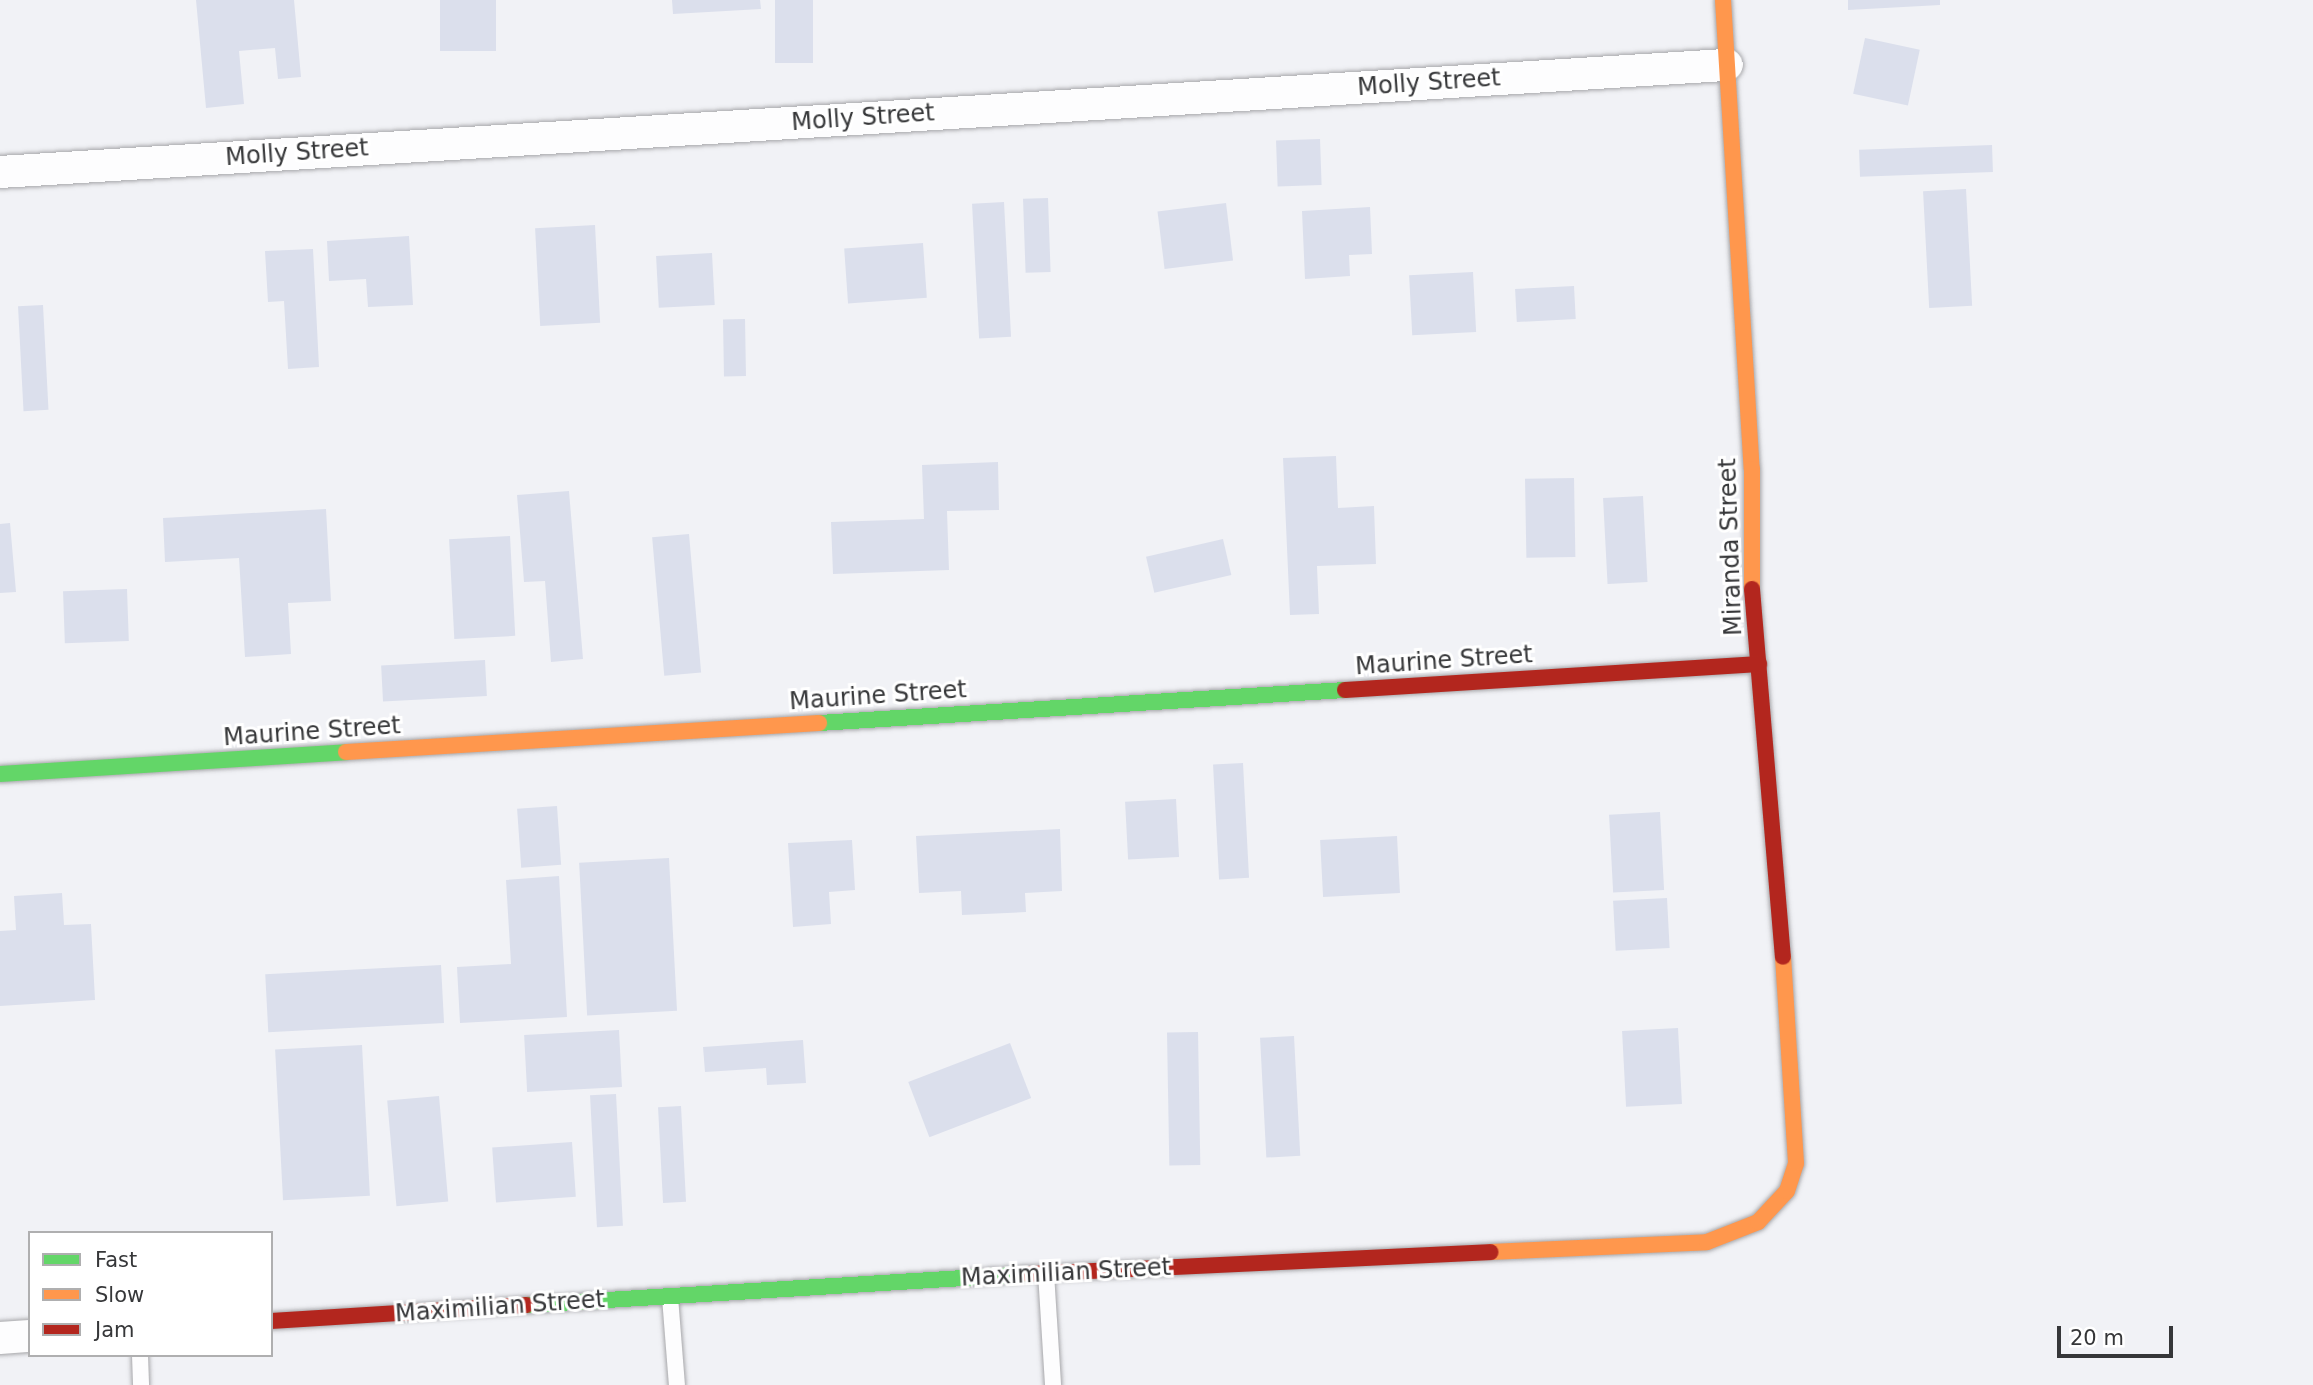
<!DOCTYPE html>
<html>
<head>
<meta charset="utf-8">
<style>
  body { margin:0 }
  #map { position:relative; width:2313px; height:1385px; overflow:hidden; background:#f1f2f6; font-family:"DejaVu Sans",sans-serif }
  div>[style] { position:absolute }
  .building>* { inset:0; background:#dbdfec; transform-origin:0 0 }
  .roads { filter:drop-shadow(0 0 2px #a7a7aa) drop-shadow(0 0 2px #a7a7aa) }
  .lane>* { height:16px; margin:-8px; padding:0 8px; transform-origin:8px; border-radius:8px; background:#fdfdfe }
  .street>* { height:32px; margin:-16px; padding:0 16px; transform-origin:16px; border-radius:16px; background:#fdfdfe }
  .fast>* { height:16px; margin:-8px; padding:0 8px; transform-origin:8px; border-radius:8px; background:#63d668 }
  .slow>* { height:16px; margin:-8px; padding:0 8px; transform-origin:8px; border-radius:8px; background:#ff974d }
  .jam>* { height:16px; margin:-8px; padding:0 8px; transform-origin:8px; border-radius:8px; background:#b3261e }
  span { translate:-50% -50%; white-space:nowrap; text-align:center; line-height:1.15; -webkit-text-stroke:6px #fff; paint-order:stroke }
  .street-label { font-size:24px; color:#363739 }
  .legend { position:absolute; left:28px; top:1231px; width:245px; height:126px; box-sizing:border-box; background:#fff; border:2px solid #afafb0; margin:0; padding:9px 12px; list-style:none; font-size:21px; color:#363739 }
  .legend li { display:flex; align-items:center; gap:14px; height:35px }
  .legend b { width:35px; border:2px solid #afafb0 }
  .scale { position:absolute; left:2057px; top:1326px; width:116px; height:32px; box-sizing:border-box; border:4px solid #363739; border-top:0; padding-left:9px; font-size:21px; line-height:24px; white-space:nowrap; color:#363739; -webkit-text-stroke:5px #fff; paint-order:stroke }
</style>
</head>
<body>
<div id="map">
  <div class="building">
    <div style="clip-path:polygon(196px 0,294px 0,301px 77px,278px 79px,275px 48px,239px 51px,244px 104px,206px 108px)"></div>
    <div style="left:440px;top:0;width:56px;height:51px"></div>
    <div style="clip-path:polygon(672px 0,760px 0,761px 9px,673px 14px)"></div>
    <div style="left:775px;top:0;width:38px;height:63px"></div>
    <div style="clip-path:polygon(1848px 0,1940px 0,1940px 5px,1848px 10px)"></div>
    <div style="left:1865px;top:38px;width:56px;height:57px;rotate:12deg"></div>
    <div style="left:1320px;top:139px;width:46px;height:44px;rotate:88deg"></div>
    <div style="left:1992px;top:145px;width:27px;height:133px;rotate:88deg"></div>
    <div style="left:1966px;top:189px;width:117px;height:43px;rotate:87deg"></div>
    <div style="left:1048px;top:198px;width:74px;height:25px;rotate:88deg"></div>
    <div style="left:1004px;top:202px;width:135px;height:32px;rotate:87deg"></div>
    <div style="left:1226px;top:203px;width:58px;height:69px;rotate:83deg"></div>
    <div style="clip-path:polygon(1370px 207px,1372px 254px,1349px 255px,1350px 276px,1305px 279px,1302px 211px)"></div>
    <div style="left:595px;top:225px;width:98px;height:60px;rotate:87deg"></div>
    <div style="clip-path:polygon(409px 236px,413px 305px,368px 307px,366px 279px,329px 281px,327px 241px)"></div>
    <div style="left:923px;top:243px;width:55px;height:79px;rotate:86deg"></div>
    <div style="clip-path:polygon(313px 249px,319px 367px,288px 369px,284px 301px,268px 302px,265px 251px)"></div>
    <div style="left:712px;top:253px;width:52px;height:56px;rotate:87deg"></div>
    <div style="left:1473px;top:272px;width:60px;height:64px;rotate:87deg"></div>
    <div style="left:1574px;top:286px;width:33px;height:59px;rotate:87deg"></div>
    <div style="left:43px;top:305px;width:105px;height:25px;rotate:87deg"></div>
    <div style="left:745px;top:319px;width:57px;height:22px;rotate:89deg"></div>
    <div style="clip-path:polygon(1336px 456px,1338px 508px,1374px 506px,1376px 564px,1317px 566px,1319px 614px,1290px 615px,1283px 458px)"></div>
    <div style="clip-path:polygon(998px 462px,999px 510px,947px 511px,949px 570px,833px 574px,831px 522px,924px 519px,922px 465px)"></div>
    <div style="left:1574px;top:478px;width:79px;height:49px;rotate:89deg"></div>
    <div style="clip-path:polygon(569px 491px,583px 659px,551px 662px,545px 581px,524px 582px,517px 495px)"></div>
    <div style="left:1643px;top:496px;width:86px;height:40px;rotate:87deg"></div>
    <div style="clip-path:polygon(326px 509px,331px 601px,288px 603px,291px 654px,245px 657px,239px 558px,165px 562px,163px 518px)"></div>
    <div style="clip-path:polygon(10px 523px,16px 592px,0 593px,0 524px)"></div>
    <div style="left:689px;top:534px;width:139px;height:37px;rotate:85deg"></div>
    <div style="left:510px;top:536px;width:100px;height:61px;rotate:87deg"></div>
    <div style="left:1223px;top:539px;width:37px;height:79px;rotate:77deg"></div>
    <div style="left:127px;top:589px;width:52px;height:64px;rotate:88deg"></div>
    <div style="left:485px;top:660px;width:36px;height:104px;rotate:87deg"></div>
    <div style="left:1243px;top:763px;width:115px;height:30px;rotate:87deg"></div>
    <div style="left:1176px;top:799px;width:58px;height:51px;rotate:87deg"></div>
    <div style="left:557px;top:806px;width:59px;height:40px;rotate:86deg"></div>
    <div style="left:1660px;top:812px;width:78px;height:51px;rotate:87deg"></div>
    <div style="clip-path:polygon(1060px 829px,1062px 891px,1025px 893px,1026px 912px,962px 915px,961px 891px,919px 893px,916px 836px)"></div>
    <div style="left:1397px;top:836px;width:57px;height:77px;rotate:87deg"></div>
    <div style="clip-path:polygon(852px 840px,855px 890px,829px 892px,831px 924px,793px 927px,788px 843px)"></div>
    <div style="left:669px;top:858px;width:153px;height:90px;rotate:87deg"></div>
    <div style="clip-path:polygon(559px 876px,567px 1017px,460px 1023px,457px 967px,511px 964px,506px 880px)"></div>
    <div style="clip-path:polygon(62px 893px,64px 925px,91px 924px,95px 1000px,0 1006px,0 931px,16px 930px,14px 896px)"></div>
    <div style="left:1667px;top:898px;width:50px;height:54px;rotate:87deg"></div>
    <div style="left:441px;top:965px;width:58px;height:176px;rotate:87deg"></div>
    <div style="left:1678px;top:1028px;width:76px;height:56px;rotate:87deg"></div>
    <div style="left:619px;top:1030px;width:57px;height:95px;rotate:87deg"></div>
    <div style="left:1198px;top:1032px;width:133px;height:31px;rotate:89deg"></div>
    <div style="left:1294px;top:1036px;width:120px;height:34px;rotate:87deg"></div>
    <div style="clip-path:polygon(803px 1040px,806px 1083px,767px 1085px,766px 1068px,705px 1072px,703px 1047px)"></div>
    <div style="left:1010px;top:1043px;width:59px;height:109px;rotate:69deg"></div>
    <div style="left:362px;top:1045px;width:151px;height:87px;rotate:87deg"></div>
    <div style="left:616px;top:1094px;width:132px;height:26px;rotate:87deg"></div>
    <div style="left:439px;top:1096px;width:106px;height:52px;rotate:85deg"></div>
    <div style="left:681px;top:1106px;width:96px;height:23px;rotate:87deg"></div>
    <div style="left:572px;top:1142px;width:55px;height:80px;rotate:86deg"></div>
  </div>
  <div class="roads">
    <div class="lane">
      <div style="left:1046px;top:1273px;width:112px;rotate:86.4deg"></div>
      <div style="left:670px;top:1297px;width:88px;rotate:85.5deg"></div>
      <div style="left:140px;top:1355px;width:30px;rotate:88deg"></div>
    </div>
    <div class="street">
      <div style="left:0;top:172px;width:1730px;rotate:-3.55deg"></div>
      <div style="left:0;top:1338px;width:30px;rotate:-4deg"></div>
    </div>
    <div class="fast">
      <div style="left:819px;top:723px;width:527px;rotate:-3.59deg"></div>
      <div style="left:0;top:774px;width:347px;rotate:-3.6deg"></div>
      <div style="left:526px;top:1305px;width:503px;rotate:-3.53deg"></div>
    </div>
    <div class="slow">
      <div style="left:1723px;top:0;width:470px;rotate:86.5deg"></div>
      <div style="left:1752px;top:469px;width:120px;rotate:90deg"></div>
      <div style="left:346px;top:752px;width:474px;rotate:-3.5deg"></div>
      <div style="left:1490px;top:1252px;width:217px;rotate:-2.6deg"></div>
      <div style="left:1707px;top:1242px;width:55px;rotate:-21.4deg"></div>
      <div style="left:1758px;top:1222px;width:42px;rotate:-46.9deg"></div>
      <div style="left:1787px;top:1191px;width:29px;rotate:-72deg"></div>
      <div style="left:1796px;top:1163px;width:206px;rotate:-93.6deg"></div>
    </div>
    <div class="jam">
      <div style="left:1752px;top:589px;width:369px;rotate:85.2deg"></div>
      <div style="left:1345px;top:690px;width:415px;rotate:-3.6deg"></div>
      <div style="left:1028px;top:1274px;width:463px;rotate:-2.7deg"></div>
      <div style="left:271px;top:1321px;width:256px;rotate:-3.6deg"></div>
    </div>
  </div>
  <div class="street-label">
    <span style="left:1429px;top:83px;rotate:-4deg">Molly Street</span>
    <span style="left:863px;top:118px;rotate:-4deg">Molly Street</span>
    <span style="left:297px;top:153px;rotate:-4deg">Molly Street</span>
    <span style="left:1731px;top:547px;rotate:-92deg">Miranda Street</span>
    <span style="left:1444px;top:661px;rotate:-4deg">Maurine Street</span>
    <span style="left:878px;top:696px;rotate:-4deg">Maurine Street</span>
    <span style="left:312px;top:732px;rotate:-4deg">Maurine Street</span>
    <span style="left:1066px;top:1273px;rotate:-3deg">Maximilian Street</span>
    <span style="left:500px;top:1307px;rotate:-4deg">Maximilian Street</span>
  </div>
  <ul class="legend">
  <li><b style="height:9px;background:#63d668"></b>Fast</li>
  <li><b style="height:9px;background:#ff974d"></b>Slow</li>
  <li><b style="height:9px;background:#b3261e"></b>Jam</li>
  </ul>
  <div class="scale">20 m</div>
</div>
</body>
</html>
